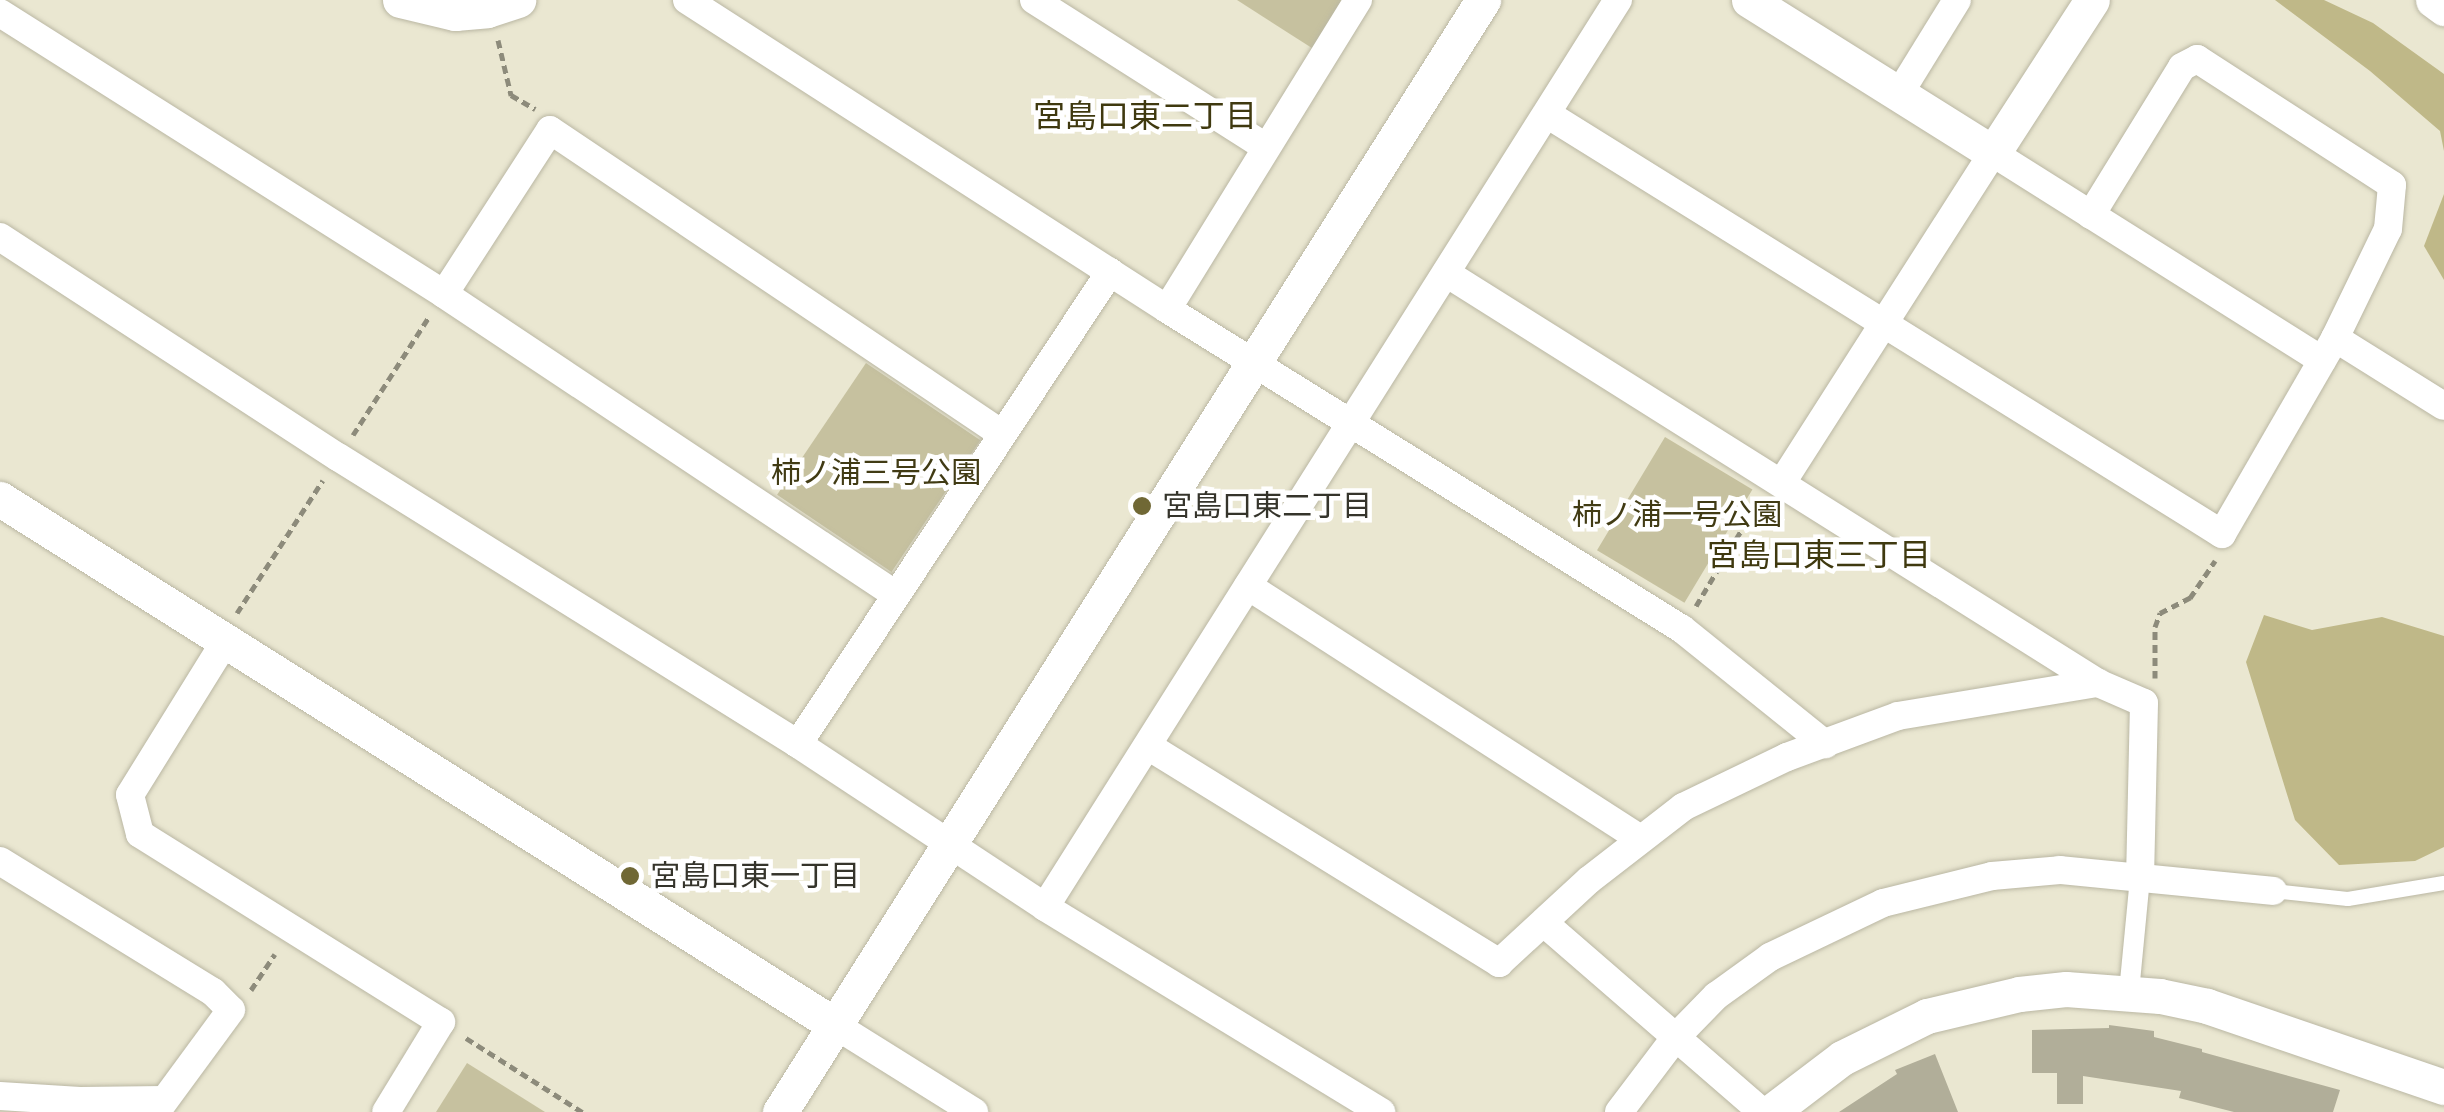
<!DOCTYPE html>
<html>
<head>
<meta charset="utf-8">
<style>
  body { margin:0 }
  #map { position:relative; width:2444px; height:1112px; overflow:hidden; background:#eae7d1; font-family:"Work Sans","Noto Sans JP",sans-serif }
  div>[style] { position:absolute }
  .green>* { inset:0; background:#c6c19f; transform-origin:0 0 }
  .forest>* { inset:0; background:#bfb888 }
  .building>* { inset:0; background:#b1ae99 }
  .path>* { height:5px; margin-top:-2.5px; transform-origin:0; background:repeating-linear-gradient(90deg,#8d8b7b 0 8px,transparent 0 13px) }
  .roads { filter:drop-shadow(0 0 2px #bab7a3) drop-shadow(0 0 2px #bab7a3) }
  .service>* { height:14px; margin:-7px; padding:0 7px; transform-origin:7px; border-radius:7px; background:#fff }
  .pedestrian>* { height:20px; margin:-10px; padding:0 10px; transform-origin:10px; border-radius:10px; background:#fff }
  .minor>* { height:28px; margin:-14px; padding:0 14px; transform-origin:14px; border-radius:14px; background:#fff }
  .tertiary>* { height:35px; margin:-17.5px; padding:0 17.5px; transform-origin:17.5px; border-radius:17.5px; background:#fff }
  .dots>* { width:28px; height:28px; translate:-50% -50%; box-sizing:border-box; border:5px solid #fff; border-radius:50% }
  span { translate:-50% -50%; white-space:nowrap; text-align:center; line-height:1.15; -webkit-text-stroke:9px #fff; paint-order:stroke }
  .park-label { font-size:30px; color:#413b14 }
  .poi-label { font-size:30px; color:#35342b }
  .left { translate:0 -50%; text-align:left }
  .neighbourhood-label { font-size:32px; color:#3f390f }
</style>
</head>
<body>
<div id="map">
  <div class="green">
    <div style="clip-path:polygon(1237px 0,1347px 0,1315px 50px)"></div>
    <div style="left:866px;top:363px;width:138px;height:159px;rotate:34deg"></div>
    <div style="left:1665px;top:437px;width:102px;height:132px;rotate:31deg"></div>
    <div style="clip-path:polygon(467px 1063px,545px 1112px,436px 1112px)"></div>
  </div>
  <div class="forest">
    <div style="clip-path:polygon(2275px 0,2324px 0,2373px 23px,2444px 74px,2444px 151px,2440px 131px,2370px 71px)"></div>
    <div style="clip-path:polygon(2444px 194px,2444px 280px,2424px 246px)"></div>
    <div style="clip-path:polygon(2264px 615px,2312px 630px,2382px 617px,2444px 636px,2444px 847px,2415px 861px,2339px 865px,2295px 820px,2246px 662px)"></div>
  </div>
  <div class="building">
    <div style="clip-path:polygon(2109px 1025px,2154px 1031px,2154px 1037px,2202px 1049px,2202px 1052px,2340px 1090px,2333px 1112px,2234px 1112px,2179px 1098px,2181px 1091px,2083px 1076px,2083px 1104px,2057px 1104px,2057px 1073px,2032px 1073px,2032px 1030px,2109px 1028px)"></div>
    <div style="clip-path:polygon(1935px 1054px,1958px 1112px,1839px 1112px,1897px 1074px,1895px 1070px)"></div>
  </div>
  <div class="path">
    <div style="left:498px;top:40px;width:57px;rotate:76.7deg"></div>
    <div style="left:511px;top:95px;width:28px;rotate:30deg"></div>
    <div style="left:353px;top:435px;width:139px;rotate:-57.3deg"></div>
    <div style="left:1721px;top:540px;width:13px;rotate:32deg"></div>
    <div style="left:1696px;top:606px;width:119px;rotate:-59.1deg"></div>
    <div style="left:237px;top:613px;width:158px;rotate:-57.1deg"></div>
    <div style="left:2155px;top:678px;width:51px;rotate:-90deg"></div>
    <div style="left:2155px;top:627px;width:15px;rotate:-70deg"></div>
    <div style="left:2160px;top:613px;width:34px;rotate:-27deg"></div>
    <div style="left:2190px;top:598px;width:45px;rotate:-56deg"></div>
    <div style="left:251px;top:990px;width:43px;rotate:-56.3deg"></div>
    <div style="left:466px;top:1038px;width:138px;rotate:32.5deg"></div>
  </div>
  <div class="roads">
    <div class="service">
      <div style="left:2273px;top:891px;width:75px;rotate:6.1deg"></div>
      <div style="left:2348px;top:899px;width:97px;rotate:-9.5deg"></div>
    </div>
    <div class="pedestrian">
      <div style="left:2129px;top:992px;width:115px;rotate:-84.5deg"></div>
    </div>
    <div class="minor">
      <div style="left:687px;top:0;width:571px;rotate:32.77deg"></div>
      <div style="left:1034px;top:0;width:275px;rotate:32.4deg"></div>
      <div style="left:1358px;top:0;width:363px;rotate:121.7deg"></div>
      <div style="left:1167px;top:309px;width:606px;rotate:31.86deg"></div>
      <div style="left:1682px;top:629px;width:184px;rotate:38.8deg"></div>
      <div style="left:0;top:13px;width:525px;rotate:32.33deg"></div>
      <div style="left:444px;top:294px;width:543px;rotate:33.66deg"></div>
      <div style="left:1899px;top:94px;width:110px;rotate:-58.3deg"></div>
      <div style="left:1547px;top:114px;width:795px;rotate:31.89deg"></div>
      <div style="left:2222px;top:534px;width:226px;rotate:-60deg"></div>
      <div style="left:2335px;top:338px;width:121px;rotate:-64.1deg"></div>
      <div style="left:2388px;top:229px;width:44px;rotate:-84.8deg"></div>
      <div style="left:2392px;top:185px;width:232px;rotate:-147.1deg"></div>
      <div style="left:2197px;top:59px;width:17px;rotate:152deg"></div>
      <div style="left:2182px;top:67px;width:174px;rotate:121.6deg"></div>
      <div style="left:0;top:237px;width:403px;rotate:33.1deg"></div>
      <div style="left:338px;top:457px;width:542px;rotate:31.96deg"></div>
      <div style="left:798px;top:744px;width:296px;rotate:33.4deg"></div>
      <div style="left:1045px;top:907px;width:394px;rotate:31.4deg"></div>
      <div style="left:1446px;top:273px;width:770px;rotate:32.16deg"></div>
      <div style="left:2098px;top:683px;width:50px;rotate:23.5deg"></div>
      <div style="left:2144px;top:703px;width:175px;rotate:91.3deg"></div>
      <div style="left:444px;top:294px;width:195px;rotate:-57.1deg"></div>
      <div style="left:550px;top:130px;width:545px;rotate:33.92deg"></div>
      <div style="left:2335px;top:338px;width:128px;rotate:32deg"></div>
      <div style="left:1783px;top:481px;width:389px;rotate:-57.4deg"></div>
      <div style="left:1993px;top:153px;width:389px;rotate:32.2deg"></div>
      <div style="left:1248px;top:586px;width:465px;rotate:32.8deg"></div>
      <div style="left:226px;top:640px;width:182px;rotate:121.8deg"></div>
      <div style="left:130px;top:795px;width:40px;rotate:75.6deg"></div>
      <div style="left:140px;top:834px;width:355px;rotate:32deg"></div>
      <div style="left:441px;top:1022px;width:105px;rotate:121.4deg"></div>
      <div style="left:798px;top:744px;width:566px;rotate:-56.53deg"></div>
      <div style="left:1148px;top:746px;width:413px;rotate:31.7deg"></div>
      <div style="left:1499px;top:963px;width:122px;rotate:-42.7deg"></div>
      <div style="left:1589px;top:880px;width:119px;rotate:-37.8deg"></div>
      <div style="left:1683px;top:807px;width:115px;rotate:-25.7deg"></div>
      <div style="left:1787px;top:757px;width:118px;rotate:-20.3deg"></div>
      <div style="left:1898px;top:716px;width:203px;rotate:-9.4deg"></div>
      <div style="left:0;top:861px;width:250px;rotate:31.6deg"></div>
      <div style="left:213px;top:992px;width:25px;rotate:45deg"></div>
      <div style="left:231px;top:1010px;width:127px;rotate:126.3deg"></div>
      <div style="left:1045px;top:907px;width:1073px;rotate:-57.72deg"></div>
      <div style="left:1544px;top:923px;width:289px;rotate:40.9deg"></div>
      <div style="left:835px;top:1025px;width:164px;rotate:32deg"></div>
      <div style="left:0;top:1096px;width:80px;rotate:3.6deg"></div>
      <div style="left:80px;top:1101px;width:84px;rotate:-0.7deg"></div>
      <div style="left:1619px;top:1112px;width:93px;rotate:-52.9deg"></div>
      <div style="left:1675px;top:1038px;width:59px;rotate:-45.7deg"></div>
      <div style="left:1716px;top:996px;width:67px;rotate:-35.8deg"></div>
      <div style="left:1770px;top:957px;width:125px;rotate:-25.5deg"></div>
      <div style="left:1883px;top:903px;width:112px;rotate:-13.9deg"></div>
      <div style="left:1992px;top:876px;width:68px;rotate:-5deg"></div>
      <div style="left:2060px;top:870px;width:214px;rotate:5.6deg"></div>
    </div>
    <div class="tertiary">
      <div style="left:400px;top:0;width:57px;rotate:13.3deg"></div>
      <div style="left:455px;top:13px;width:32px;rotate:-5deg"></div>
      <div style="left:487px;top:10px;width:33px;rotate:-18deg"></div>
      <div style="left:1749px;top:0;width:288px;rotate:32.1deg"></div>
      <div style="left:1993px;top:153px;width:182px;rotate:-57.1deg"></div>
      <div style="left:2433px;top:0;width:14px;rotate:36deg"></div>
      <div style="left:0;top:499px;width:987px;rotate:32.21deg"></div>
      <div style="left:780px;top:1112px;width:1316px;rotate:-57.7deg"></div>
      <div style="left:1771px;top:1112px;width:89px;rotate:-37.3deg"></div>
      <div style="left:1842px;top:1058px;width:95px;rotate:-26.3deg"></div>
      <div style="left:1927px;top:1016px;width:95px;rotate:-13.4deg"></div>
      <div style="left:2019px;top:994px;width:47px;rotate:-6.1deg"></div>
      <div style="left:2066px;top:989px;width:94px;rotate:4.3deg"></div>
      <div style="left:2160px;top:996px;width:48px;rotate:12deg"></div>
      <div style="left:2207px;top:1006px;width:250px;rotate:18.9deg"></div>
    </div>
  </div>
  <div class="dots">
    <div style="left:1142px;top:506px;background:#706835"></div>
    <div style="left:630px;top:876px;background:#706835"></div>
  </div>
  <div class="park-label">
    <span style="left:876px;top:473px">柿ノ浦三号公園</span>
    <span style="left:1677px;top:515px">柿ノ浦一号公園</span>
  </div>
  <div class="poi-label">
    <span class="left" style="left:1162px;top:506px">宮島口東二丁目</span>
    <span class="left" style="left:650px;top:876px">宮島口東一丁目</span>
  </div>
  <div class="neighbourhood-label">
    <span style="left:1145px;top:116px">宮島口東二丁目</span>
    <span style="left:1819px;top:555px">宮島口東三丁目</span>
  </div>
</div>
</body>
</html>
